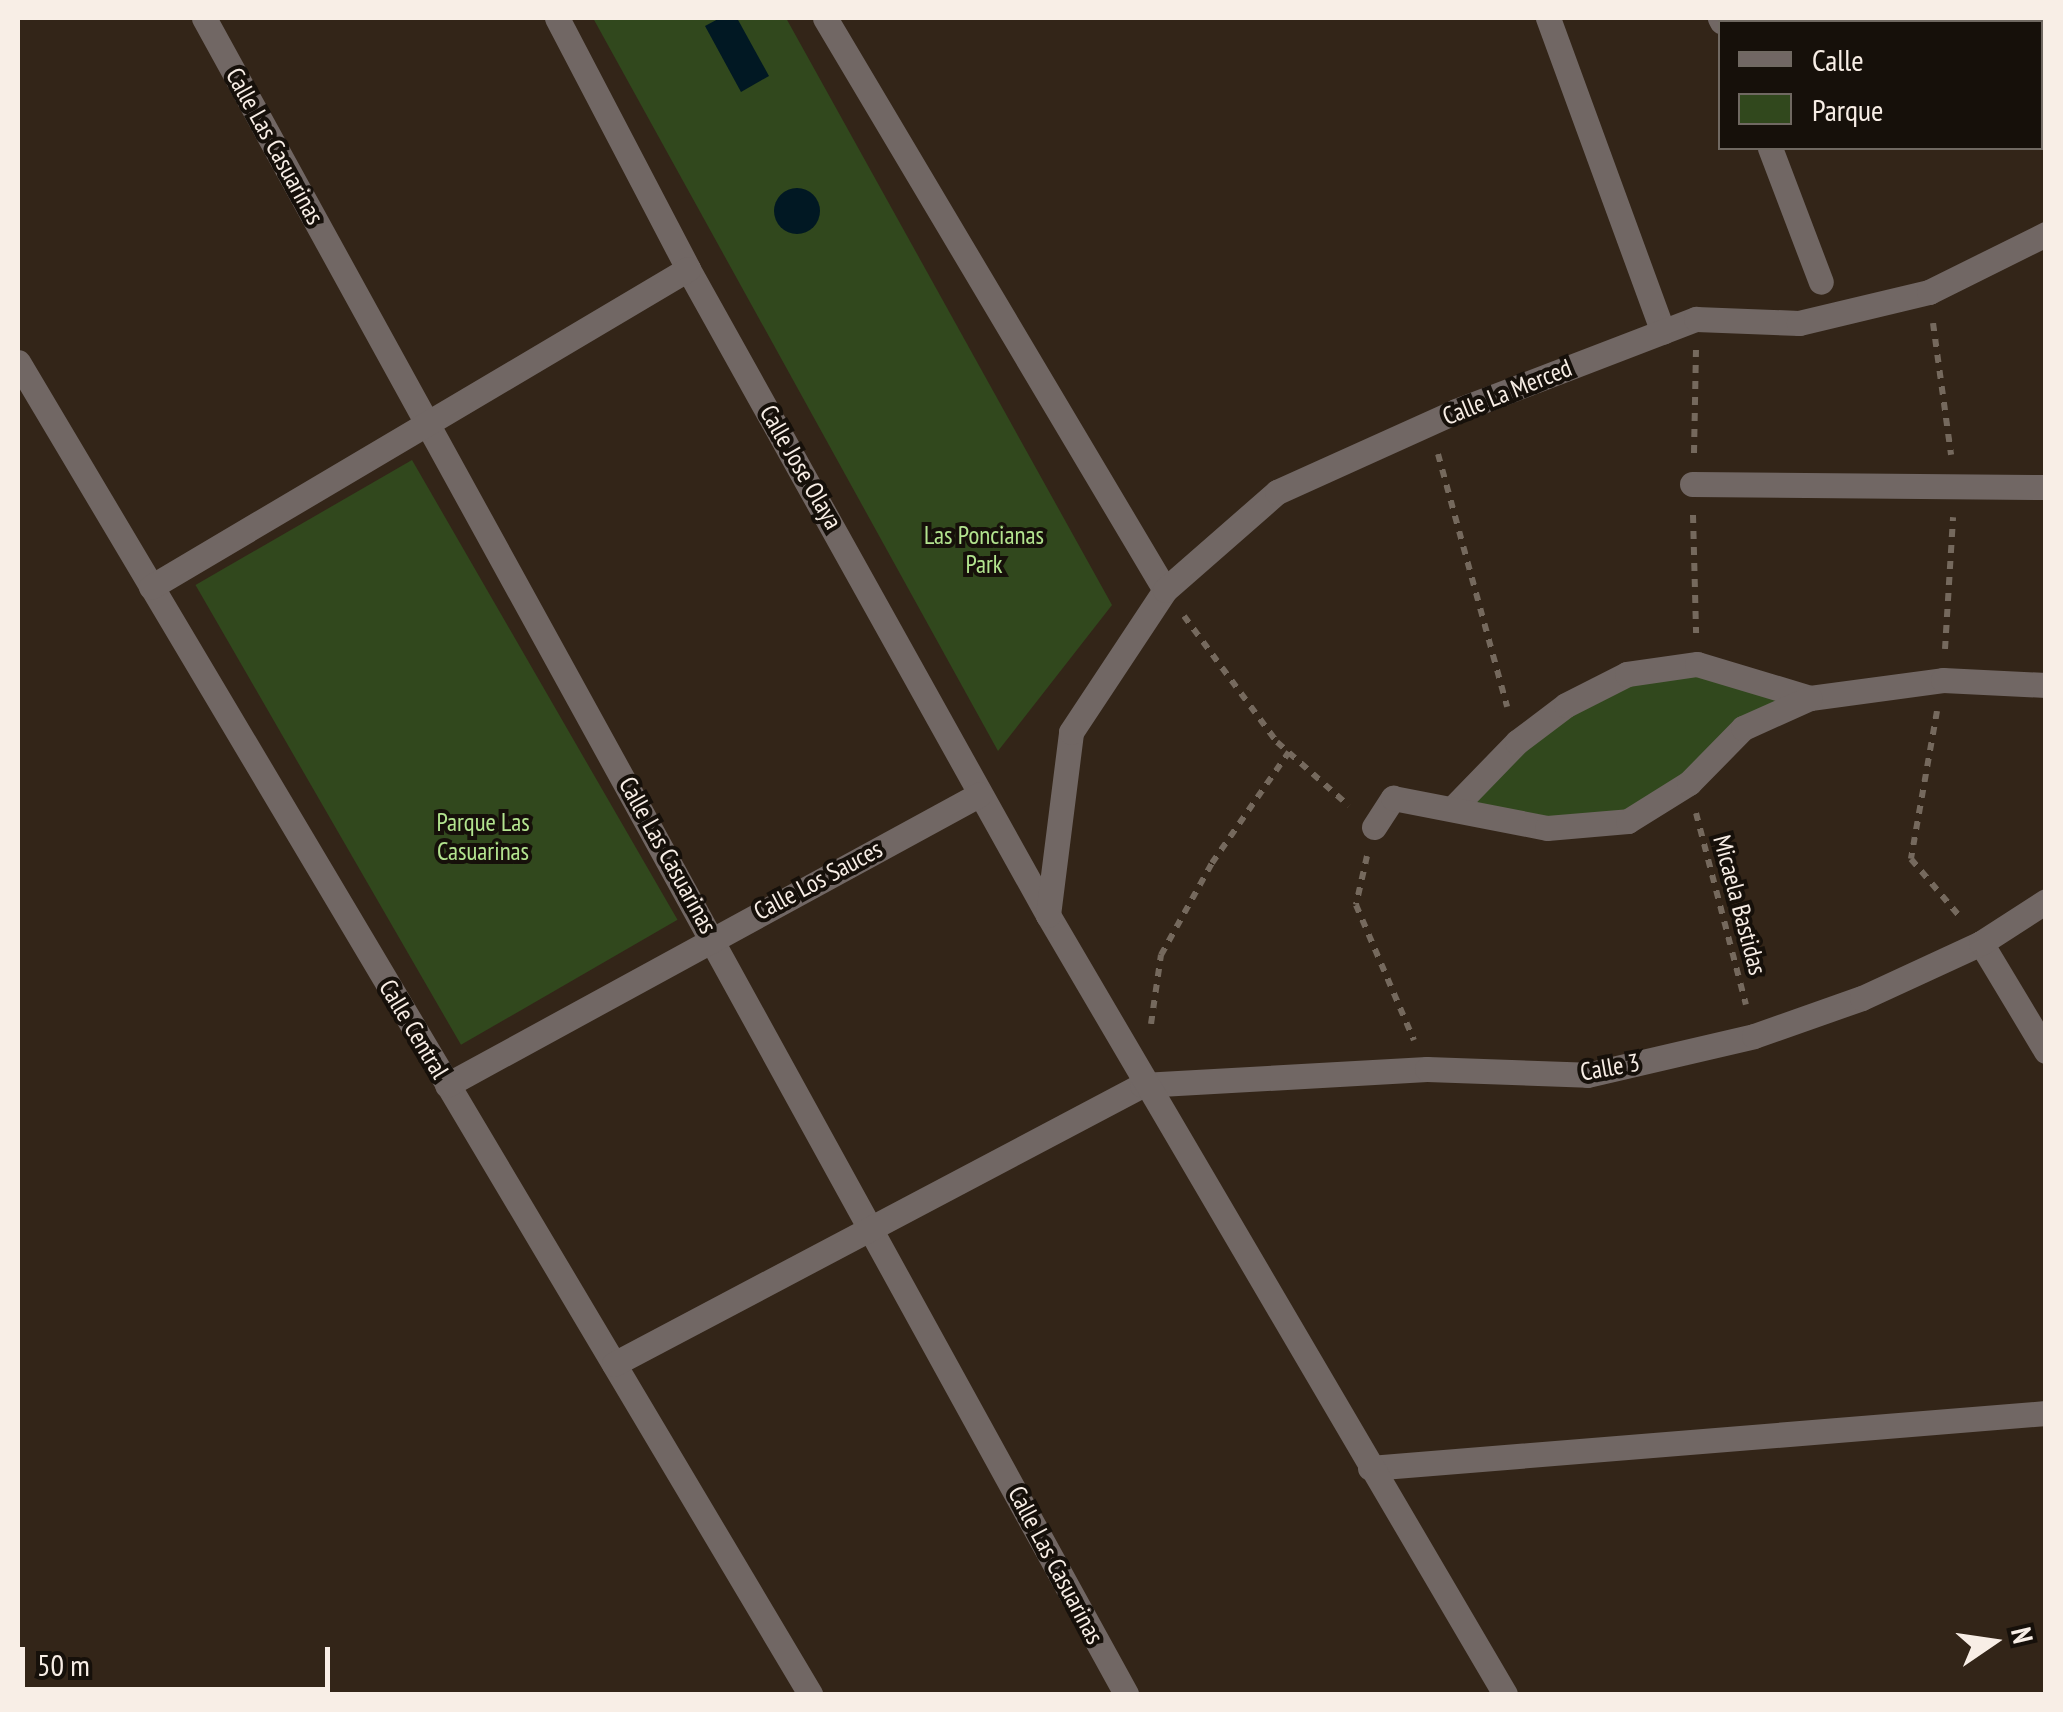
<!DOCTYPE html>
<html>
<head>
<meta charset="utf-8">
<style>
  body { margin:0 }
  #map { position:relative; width:2063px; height:1712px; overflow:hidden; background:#332518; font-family:"PT Sans Narrow",sans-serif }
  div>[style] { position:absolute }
  .green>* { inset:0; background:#31481d; transform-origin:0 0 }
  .water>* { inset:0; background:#011823 }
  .round { border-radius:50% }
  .path>* { height:6px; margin-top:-3px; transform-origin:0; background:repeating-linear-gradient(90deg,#75695d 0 8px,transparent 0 16px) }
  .minor>* { height:25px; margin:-12.5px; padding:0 12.5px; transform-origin:12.5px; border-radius:12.5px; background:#716764 }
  span { translate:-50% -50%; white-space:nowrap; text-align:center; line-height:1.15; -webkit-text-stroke:8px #16100a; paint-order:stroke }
  .street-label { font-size:25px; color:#f8eee6 }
  .park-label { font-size:25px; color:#b3e48f }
  .frame { position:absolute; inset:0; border:20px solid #f8eee6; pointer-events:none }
  .legend { position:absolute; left:1718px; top:20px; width:325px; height:130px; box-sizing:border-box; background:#16100a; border:2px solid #706962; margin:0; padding:12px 18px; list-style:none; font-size:30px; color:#f8eee6 }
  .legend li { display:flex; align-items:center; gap:20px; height:50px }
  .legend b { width:50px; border:2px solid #706962 }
  .north { position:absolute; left:1943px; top:1592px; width:100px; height:100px; -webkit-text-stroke:8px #16100a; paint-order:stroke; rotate:77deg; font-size:28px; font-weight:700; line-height:40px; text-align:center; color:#f8eee6 }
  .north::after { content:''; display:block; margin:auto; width:35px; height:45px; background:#f8eee6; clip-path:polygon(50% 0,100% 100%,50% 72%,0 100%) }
  .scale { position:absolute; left:20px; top:1647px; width:310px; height:45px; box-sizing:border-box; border:5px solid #f8eee6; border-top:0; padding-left:12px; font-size:30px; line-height:35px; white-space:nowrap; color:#f8eee6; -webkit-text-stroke:8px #16100a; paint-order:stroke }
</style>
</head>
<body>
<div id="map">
  <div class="green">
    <div style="clip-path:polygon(593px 18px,786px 18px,1112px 605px,998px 751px)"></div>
    <div style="left:412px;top:460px;width:531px;height:250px;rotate:60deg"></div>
    <div style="clip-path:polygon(1697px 664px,1810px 698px,1743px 728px,1628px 821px,1547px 828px,1454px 807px,1566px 705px)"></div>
  </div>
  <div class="water">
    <div style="clip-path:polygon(720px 18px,737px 18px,769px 76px,741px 92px,705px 26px)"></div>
    <div class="round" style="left:774px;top:188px;width:46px;height:46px"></div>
  </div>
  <div class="path">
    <div style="left:1933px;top:323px;width:133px;rotate:82.2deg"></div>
    <div style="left:1694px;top:453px;width:103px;rotate:-88.9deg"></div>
    <div style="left:1438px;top:454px;width:262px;rotate:74.7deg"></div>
    <div style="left:1693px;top:515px;width:118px;rotate:88.5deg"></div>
    <div style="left:1184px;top:616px;width:157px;rotate:53.6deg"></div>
    <div style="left:1277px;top:742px;width:96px;rotate:41.6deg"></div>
    <div style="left:1945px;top:649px;width:132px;rotate:-86.5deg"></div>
    <div style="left:1937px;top:711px;width:150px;rotate:100deg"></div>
    <div style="left:1911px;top:859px;width:77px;rotate:49.7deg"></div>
    <div style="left:1696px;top:813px;width:198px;rotate:75.4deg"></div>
    <div style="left:1367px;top:856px;width:50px;rotate:102.7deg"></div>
    <div style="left:1356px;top:905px;width:147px;rotate:66.8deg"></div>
    <div style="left:1151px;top:1024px;width:70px;rotate:-81.8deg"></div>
    <div style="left:1161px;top:955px;width:105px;rotate:-61deg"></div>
    <div style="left:1212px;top:863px;width:135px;rotate:-55.3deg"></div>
  </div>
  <div class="minor">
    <div style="left:204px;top:18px;width:1913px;rotate:61.18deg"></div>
    <div style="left:557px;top:18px;width:283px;rotate:62.4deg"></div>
    <div style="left:688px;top:269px;width:740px;rotate:60.87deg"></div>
    <div style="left:825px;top:18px;width:665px;rotate:59.27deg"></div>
    <div style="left:1548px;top:18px;width:334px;rotate:69.9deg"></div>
    <div style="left:1720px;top:18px;width:4px;rotate:63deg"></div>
    <div style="left:1770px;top:148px;width:143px;rotate:69.2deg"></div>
    <div style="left:18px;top:362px;width:1550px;rotate:59.26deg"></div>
    <div style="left:1692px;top:484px;width:354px;rotate:0.5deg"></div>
    <div style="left:151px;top:587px;width:624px;rotate:-30.63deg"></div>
    <div style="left:1454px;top:807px;width:91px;rotate:-45.9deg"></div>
    <div style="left:1517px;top:742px;width:61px;rotate:-37.1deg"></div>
    <div style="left:1566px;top:705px;width:68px;rotate:-26.9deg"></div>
    <div style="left:1627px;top:674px;width:71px;rotate:-8.1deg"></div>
    <div style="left:1697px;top:664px;width:118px;rotate:16.7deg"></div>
    <div style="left:1810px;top:698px;width:134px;rotate:-7.7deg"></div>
    <div style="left:1943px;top:680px;width:103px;rotate:2.8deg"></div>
    <div style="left:1374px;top:827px;width:35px;rotate:-57deg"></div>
    <div style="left:1393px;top:798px;width:157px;rotate:11deg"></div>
    <div style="left:1547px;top:828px;width:81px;rotate:-4.9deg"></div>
    <div style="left:1628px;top:821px;width:72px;rotate:-31.9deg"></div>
    <div style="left:1689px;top:783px;width:77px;rotate:-45.5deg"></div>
    <div style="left:1743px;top:728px;width:73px;rotate:-24.1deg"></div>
    <div style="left:1981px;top:943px;width:126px;rotate:59deg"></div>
    <div style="left:447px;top:1085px;width:607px;rotate:-28.63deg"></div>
    <div style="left:614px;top:1364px;width:597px;rotate:-27.85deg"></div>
    <div style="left:1142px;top:1085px;width:285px;rotate:-3.2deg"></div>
    <div style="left:1427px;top:1069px;width:160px;rotate:2.1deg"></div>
    <div style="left:1587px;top:1075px;width:171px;rotate:-13.1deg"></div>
    <div style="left:1754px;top:1036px;width:114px;rotate:-19.4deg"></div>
    <div style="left:1862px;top:998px;width:131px;rotate:-24.8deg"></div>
    <div style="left:1981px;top:943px;width:77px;rotate:-32.9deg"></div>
    <div style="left:1370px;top:1468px;width:678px;rotate:-4.65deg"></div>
    <div style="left:1505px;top:1694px;width:903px;rotate:-120.4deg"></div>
    <div style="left:1048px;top:915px;width:184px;rotate:-82.8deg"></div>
    <div style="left:1071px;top:732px;width:170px;rotate:-56.5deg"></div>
    <div style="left:1165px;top:590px;width:149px;rotate:-41.2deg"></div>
    <div style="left:1277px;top:492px;width:196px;rotate:-24.3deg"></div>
    <div style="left:1456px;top:411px;width:257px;rotate:-21deg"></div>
    <div style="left:1696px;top:319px;width:103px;rotate:2.2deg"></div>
    <div style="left:1799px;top:323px;width:134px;rotate:-13.4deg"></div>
    <div style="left:1929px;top:292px;width:131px;rotate:-26.4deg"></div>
  </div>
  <div class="street-label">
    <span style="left:275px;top:146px;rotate:61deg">Calle Las Casuarinas</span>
    <span style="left:1507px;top:392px;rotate:-22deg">Calle La Merced</span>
    <span style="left:801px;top:467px;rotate:60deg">Calle Jose Olaya</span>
    <span style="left:668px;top:855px;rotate:61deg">Calle Las Casuarinas</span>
    <span style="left:818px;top:880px;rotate:-28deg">Calle Los Sauces</span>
    <span style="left:1740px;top:905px;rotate:75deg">Micaela Bastidas</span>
    <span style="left:414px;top:1029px;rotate:59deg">Calle Central</span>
    <span style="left:1610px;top:1067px;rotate:-10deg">Calle 3</span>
    <span style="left:1056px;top:1565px;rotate:62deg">Calle Las Casuarinas</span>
  </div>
  <div class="park-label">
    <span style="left:984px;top:550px">Las Poncianas<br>Park</span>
    <span style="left:483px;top:837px">Parque Las<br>Casuarinas</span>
  </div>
  <div class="frame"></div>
  <ul class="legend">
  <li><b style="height:12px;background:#716764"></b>Calle</li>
  <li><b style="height:28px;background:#31481d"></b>Parque</li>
  </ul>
  <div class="north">N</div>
  <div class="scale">50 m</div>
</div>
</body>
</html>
